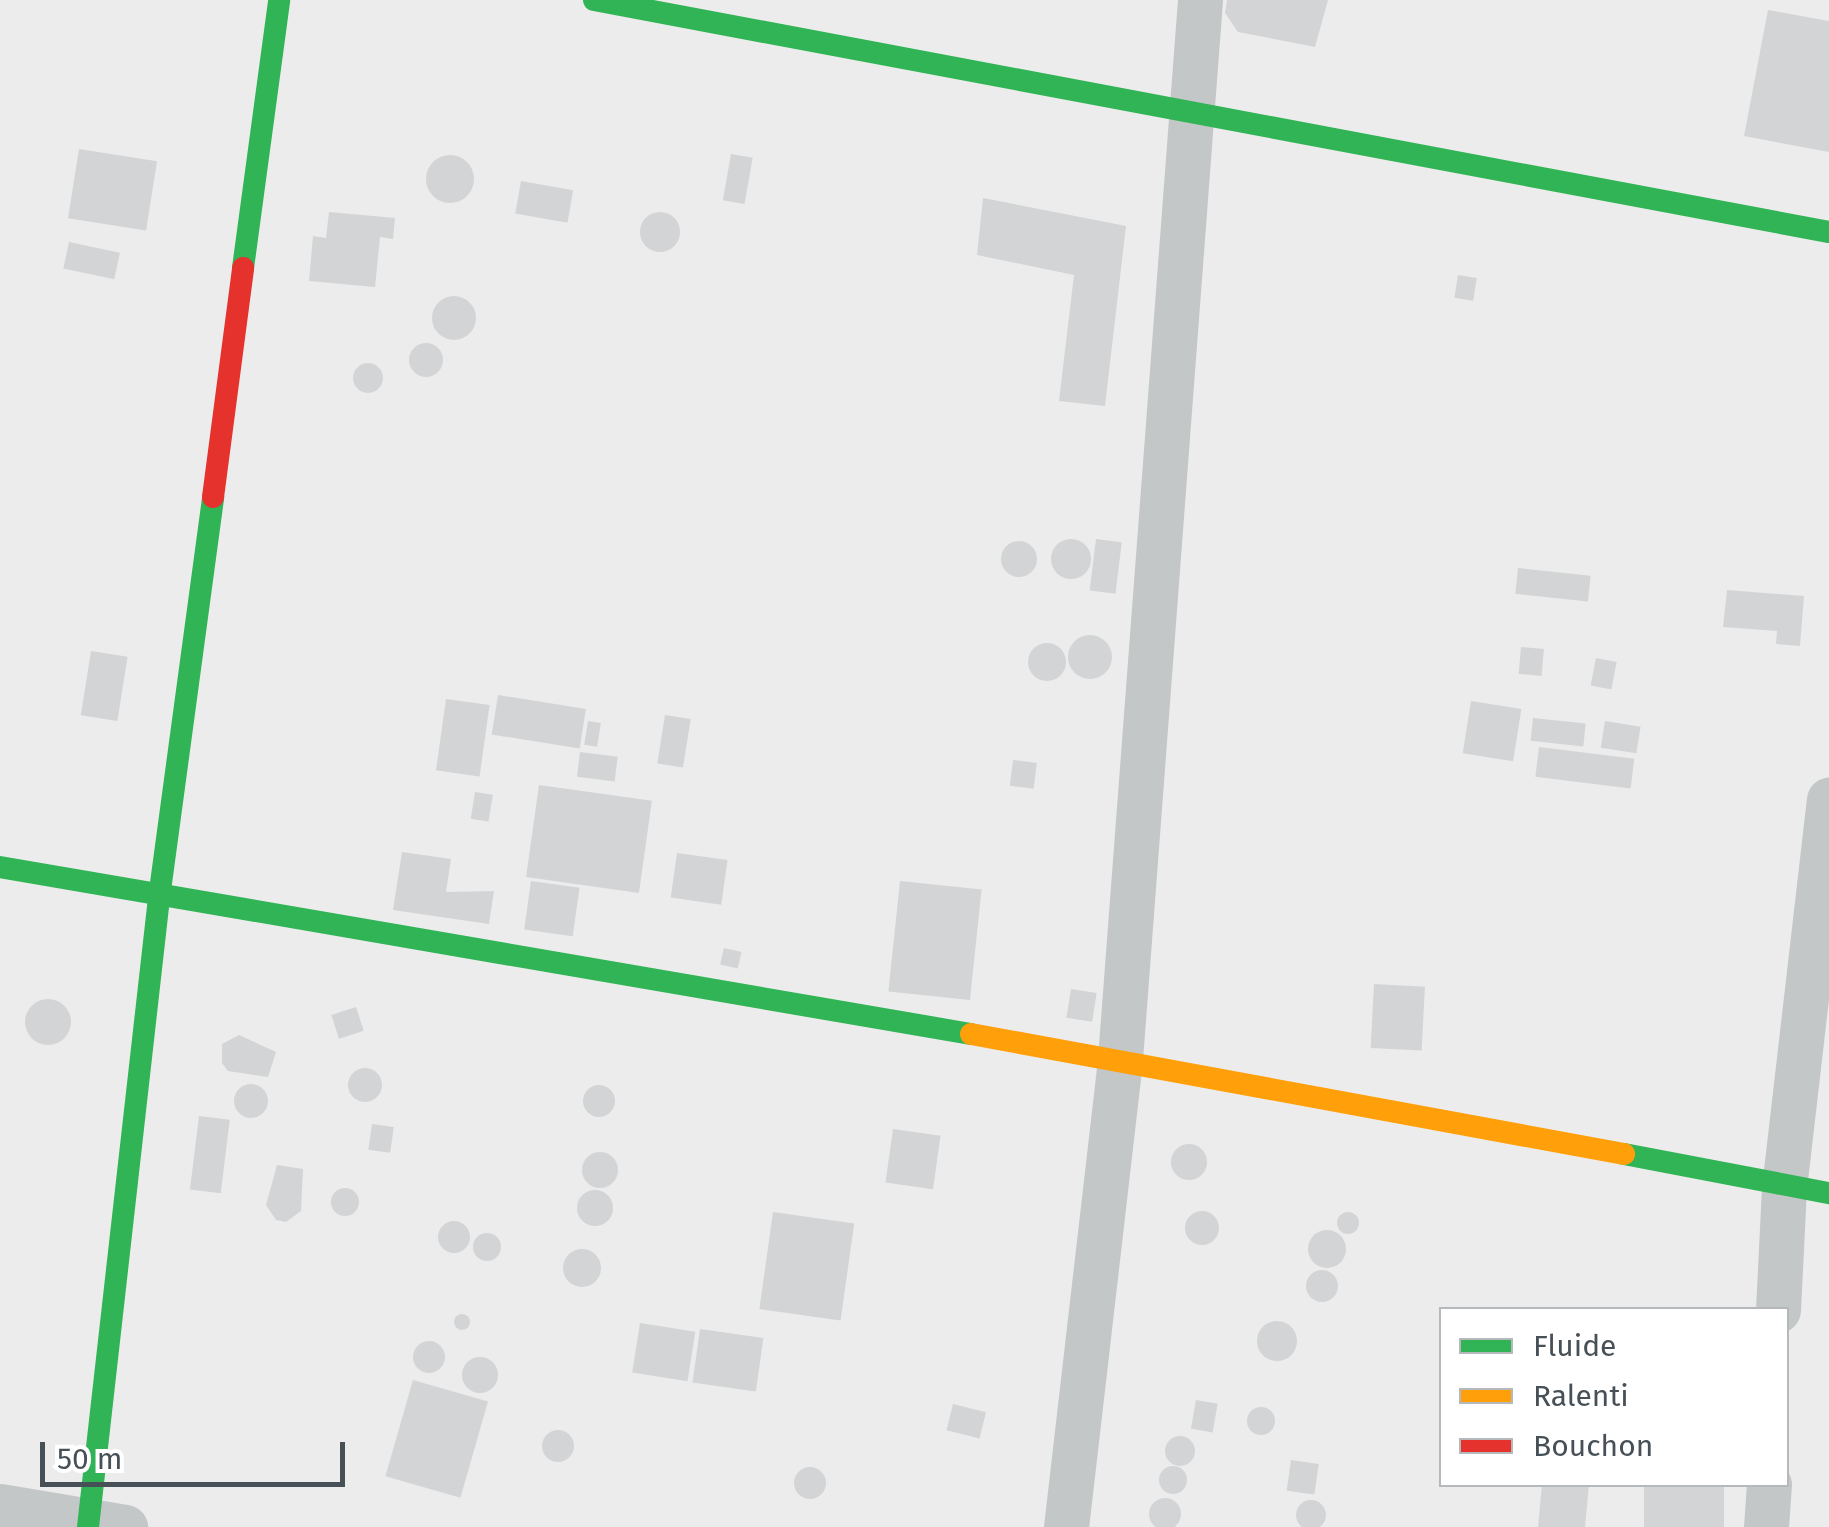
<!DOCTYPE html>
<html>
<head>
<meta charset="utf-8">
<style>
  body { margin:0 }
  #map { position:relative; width:1829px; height:1527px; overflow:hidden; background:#edecec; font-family:"Fira Sans",sans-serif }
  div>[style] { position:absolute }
  .building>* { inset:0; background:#d3d4d5; transform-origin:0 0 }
  .round { border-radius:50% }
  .street>* { height:45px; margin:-22.5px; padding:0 22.5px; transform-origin:22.5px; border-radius:22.5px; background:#c4c7c7 }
  .fast>* { height:22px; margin:-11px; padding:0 11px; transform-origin:11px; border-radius:11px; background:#30b455 }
  .slow>* { height:22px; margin:-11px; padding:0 11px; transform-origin:11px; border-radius:11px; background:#ff9f0a }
  .jam>* { height:22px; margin:-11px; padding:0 11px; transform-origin:11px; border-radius:11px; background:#e5322d }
  span { translate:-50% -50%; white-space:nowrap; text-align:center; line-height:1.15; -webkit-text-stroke:8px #fff; paint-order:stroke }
  .legend { position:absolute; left:1439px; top:1307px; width:350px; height:180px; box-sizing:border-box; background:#fff; border:2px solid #b5b9bb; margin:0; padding:12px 18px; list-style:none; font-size:30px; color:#465056 }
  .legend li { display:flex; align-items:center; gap:20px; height:50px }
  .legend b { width:50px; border:2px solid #b5b9bb }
  .scale { position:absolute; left:40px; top:1442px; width:305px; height:45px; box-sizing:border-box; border:5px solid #465056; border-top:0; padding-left:12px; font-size:30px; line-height:35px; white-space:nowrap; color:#465056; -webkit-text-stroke:8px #fff; paint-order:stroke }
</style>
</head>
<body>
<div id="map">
  <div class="building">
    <div style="clip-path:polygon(1227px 0,1328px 0,1315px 47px,1238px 32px,1225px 13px)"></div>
    <div style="clip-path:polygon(1768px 10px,1829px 21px,1829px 152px,1744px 136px)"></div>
    <div style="left:79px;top:149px;width:79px;height:70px;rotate:9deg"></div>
    <div style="left:731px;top:154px;width:22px;height:47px;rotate:10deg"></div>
    <div class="round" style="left:426px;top:155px;width:48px;height:48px"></div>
    <div style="left:521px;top:181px;width:53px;height:33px;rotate:10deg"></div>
    <div style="clip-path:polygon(983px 198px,1126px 226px,1105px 406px,1059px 401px,1074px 275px,977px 255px)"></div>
    <div class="round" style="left:640px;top:212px;width:40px;height:40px"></div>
    <div style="clip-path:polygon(329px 212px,395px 218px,393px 239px,380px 237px,375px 287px,309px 281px,313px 236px,326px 238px)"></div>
    <div style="left:69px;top:242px;width:52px;height:27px;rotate:12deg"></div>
    <div style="left:1458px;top:275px;width:19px;height:23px;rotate:9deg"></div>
    <div class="round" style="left:432px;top:296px;width:44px;height:44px"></div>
    <div class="round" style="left:409px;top:343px;width:34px;height:34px"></div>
    <div class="round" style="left:353px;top:363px;width:30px;height:30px"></div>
    <div class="round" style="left:1051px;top:539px;width:40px;height:40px"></div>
    <div style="left:1096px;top:539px;width:26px;height:52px;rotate:7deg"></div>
    <div class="round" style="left:1001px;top:541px;width:36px;height:36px"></div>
    <div style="left:1518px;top:568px;width:73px;height:26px;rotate:6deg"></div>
    <div style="clip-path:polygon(1727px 590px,1804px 596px,1800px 646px,1776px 644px,1777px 631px,1723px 627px)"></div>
    <div class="round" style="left:1068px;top:635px;width:44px;height:44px"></div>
    <div class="round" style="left:1028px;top:643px;width:38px;height:38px"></div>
    <div style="left:1521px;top:647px;width:23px;height:27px;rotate:5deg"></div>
    <div style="left:91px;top:651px;width:37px;height:65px;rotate:9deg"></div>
    <div style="left:1596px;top:658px;width:21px;height:28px;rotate:11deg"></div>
    <div style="left:498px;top:695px;width:89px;height:40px;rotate:9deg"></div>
    <div style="left:446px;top:699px;width:44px;height:72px;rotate:8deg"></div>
    <div style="left:1471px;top:701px;width:51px;height:53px;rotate:9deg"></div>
    <div style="left:665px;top:715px;width:26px;height:49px;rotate:9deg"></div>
    <div style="left:1533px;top:718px;width:53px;height:23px;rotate:6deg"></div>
    <div style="left:588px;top:721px;width:13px;height:24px;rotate:9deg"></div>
    <div style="left:1605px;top:721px;width:36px;height:27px;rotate:9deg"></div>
    <div style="left:1539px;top:747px;width:96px;height:30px;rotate:7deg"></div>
    <div style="left:580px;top:752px;width:38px;height:25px;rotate:7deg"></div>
    <div style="left:1013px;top:760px;width:24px;height:26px;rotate:7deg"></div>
    <div style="left:539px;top:785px;width:114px;height:93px;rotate:8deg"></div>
    <div style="left:475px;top:792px;width:18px;height:27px;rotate:9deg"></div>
    <div style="clip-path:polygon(402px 852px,451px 859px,446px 892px,494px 891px,489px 924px,393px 910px)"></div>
    <div style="left:677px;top:853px;width:51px;height:45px;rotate:8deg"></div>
    <div style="left:531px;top:881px;width:49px;height:49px;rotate:8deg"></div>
    <div style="left:900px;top:881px;width:82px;height:111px;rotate:6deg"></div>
    <div style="left:724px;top:948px;width:18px;height:17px;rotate:13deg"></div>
    <div style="left:1374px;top:984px;width:51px;height:64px;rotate:3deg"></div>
    <div style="left:1071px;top:989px;width:26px;height:29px;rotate:9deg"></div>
    <div class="round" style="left:25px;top:999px;width:46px;height:46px"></div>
    <div style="left:356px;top:1007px;width:25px;height:26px;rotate:72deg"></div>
    <div style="clip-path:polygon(239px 1035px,276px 1052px,268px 1077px,228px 1071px,222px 1063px,222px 1044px)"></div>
    <div class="round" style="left:348px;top:1068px;width:34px;height:34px"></div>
    <div class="round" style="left:234px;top:1084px;width:34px;height:34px"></div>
    <div class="round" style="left:583px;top:1085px;width:32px;height:32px"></div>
    <div style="left:199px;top:1116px;width:31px;height:74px;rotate:7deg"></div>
    <div style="left:372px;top:1124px;width:22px;height:26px;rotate:8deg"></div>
    <div style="left:893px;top:1129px;width:48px;height:54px;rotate:8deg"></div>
    <div class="round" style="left:1171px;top:1144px;width:36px;height:36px"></div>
    <div class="round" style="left:582px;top:1152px;width:36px;height:36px"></div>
    <div style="clip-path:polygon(277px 1165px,303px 1169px,301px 1211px,286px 1222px,276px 1220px,266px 1205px)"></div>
    <div class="round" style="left:331px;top:1188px;width:28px;height:28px"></div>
    <div class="round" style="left:577px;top:1190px;width:36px;height:36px"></div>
    <div class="round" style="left:1185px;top:1211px;width:34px;height:34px"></div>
    <div style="left:773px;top:1212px;width:82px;height:98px;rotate:8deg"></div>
    <div class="round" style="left:1337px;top:1212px;width:22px;height:22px"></div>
    <div class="round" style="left:438px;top:1221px;width:32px;height:32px"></div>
    <div class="round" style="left:1308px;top:1230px;width:38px;height:38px"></div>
    <div class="round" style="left:473px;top:1233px;width:28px;height:28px"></div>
    <div class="round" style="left:563px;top:1249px;width:38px;height:38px"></div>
    <div class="round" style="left:1306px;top:1270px;width:32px;height:32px"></div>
    <div class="round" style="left:454px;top:1314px;width:16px;height:16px"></div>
    <div class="round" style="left:1257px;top:1321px;width:40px;height:40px"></div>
    <div style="left:640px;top:1323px;width:56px;height:50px;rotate:9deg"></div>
    <div style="left:700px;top:1329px;width:64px;height:54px;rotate:8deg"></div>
    <div class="round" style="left:413px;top:1341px;width:32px;height:32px"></div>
    <div class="round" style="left:462px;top:1357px;width:36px;height:36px"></div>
    <div style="left:413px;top:1380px;width:78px;height:100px;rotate:16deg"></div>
    <div style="left:1196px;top:1400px;width:22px;height:29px;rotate:10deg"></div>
    <div style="left:953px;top:1404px;width:34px;height:27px;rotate:14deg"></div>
    <div class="round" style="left:1247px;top:1407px;width:28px;height:28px"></div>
    <div class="round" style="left:542px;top:1430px;width:32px;height:32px"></div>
    <div class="round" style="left:1165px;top:1436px;width:30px;height:30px"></div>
    <div style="left:1291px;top:1460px;width:28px;height:31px;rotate:8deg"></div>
    <div class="round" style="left:1159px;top:1466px;width:28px;height:28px"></div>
    <div class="round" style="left:794px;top:1467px;width:32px;height:32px"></div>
    <div style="clip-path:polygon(1542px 1484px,1589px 1484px,1585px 1527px,1538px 1527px)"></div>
    <div style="left:1644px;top:1484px;width:80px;height:43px"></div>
    <div class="round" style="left:1149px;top:1498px;width:32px;height:32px"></div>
    <div class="round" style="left:1296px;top:1500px;width:30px;height:30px"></div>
  </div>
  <div class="street">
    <div style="left:1778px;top:1310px;width:122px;rotate:-87.2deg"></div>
    <div style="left:1784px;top:1188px;width:391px;rotate:-83.4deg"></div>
    <div style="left:0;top:1506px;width:127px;rotate:9.5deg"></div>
    <div style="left:1066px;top:1527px;width:471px;rotate:-83.4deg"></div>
    <div style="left:1120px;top:1059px;width:1062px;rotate:-85.68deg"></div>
    <div style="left:1766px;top:1527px;width:43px;rotate:-86deg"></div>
  </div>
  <div class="fast">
    <div style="left:594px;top:0;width:1257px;rotate:10.64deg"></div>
    <div style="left:243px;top:268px;width:270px;rotate:-82.3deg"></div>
    <div style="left:0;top:867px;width:985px;rotate:9.76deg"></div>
    <div style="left:1624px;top:1154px;width:209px;rotate:10.8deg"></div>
    <div style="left:88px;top:1527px;width:633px;rotate:-83.56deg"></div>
    <div style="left:159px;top:898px;width:405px;rotate:-82.3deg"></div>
  </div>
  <div class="slow">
    <div style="left:971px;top:1034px;width:664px;rotate:10.41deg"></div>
  </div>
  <div class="jam">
    <div style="left:213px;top:497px;width:231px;rotate:-82.5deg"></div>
  </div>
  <ul class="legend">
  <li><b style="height:12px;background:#30b455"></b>Fluide</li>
  <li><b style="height:12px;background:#ff9f0a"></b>Ralenti</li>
  <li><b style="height:12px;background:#e5322d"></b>Bouchon</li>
  </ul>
  <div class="scale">50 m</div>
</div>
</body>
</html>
